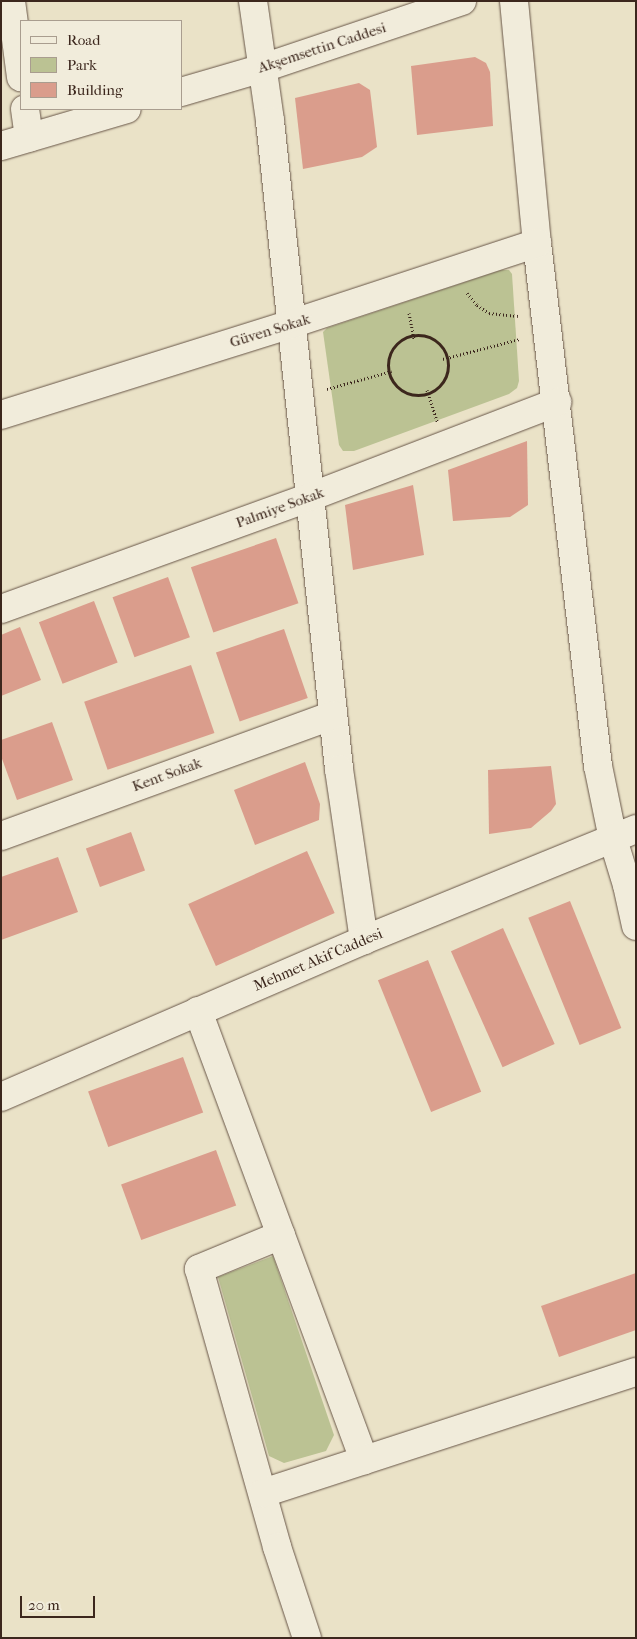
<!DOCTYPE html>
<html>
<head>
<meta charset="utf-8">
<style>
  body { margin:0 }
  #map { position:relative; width:637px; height:1639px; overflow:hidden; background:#eae2c7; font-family:"IM FELL French Canon",serif }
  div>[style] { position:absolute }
  .green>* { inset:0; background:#bbc293 }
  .building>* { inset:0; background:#da9d8c; transform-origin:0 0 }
  .path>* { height:3px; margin-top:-1.5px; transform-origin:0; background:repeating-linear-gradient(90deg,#3c271d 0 1px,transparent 0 3.5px) }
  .path>.ring { margin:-1.5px; padding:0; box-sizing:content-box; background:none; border:3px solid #3c271d; border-radius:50% }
  .roads { filter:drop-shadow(0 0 1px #685648) drop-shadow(0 0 1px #685648) }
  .minor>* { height:28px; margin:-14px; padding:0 14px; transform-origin:14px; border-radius:14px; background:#f1ecdb }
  span { translate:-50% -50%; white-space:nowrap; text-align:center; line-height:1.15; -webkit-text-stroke:5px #f1ecdb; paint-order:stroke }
  .street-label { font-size:15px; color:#3c271d }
  .frame { position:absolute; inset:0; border:2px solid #3c271d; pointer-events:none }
  .legend { position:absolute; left:20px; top:20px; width:162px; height:90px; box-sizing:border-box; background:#f1ecdb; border:1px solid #a99d8f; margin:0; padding:6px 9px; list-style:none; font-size:15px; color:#3c271d }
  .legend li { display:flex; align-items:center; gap:10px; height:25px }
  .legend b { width:25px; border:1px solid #a99d8f }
  .scale { position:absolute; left:20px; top:1596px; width:75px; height:22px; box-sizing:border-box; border:2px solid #3c271d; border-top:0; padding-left:6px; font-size:15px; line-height:18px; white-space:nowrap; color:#3c271d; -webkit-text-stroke:4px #f1ecdb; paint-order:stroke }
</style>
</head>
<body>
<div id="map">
  <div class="green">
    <div style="clip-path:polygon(501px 270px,509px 270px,512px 274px,519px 381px,517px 388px,509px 394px,354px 451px,343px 451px,339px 445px,323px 332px,327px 328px)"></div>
    <div style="clip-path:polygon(273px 1256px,334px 1435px,326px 1451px,284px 1463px,269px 1456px,218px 1277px)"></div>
  </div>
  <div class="building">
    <div style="clip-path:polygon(475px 57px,486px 63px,490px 72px,493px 126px,417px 135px,411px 66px)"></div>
    <div style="clip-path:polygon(359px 83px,370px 90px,377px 147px,362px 157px,303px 169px,295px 98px)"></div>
    <div style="clip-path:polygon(527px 441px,528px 505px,510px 517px,453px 521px,448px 470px)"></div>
    <div style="clip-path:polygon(413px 485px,424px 555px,353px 570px,345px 505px)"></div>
    <div style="left:276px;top:538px;width:69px;height:90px;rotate:71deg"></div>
    <div style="left:168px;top:577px;width:64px;height:59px;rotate:70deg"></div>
    <div style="left:94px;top:601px;width:66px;height:59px;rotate:69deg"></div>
    <div style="clip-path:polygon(20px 627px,41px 680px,1px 696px,1px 635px)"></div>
    <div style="left:284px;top:629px;width:73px;height:72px;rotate:71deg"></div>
    <div style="left:191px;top:665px;width:72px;height:113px;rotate:71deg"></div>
    <div style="clip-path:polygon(52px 722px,73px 780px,17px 800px,1px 756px,1px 740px)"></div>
    <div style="clip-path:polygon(305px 762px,320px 804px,319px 820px,255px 845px,234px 790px)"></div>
    <div style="clip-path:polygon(551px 766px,556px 804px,551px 811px,531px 828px,489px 834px,488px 770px)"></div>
    <div style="left:131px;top:832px;width:41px;height:48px;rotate:70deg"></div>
    <div style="left:307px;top:851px;width:68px;height:130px;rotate:66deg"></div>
    <div style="clip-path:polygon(58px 857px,78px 912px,1px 940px,1px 877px)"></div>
    <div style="left:570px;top:901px;width:137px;height:45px;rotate:68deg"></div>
    <div style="left:503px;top:928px;width:127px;height:57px;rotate:66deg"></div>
    <div style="left:428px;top:960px;width:142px;height:54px;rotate:68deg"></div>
    <div style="left:183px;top:1057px;width:59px;height:101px;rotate:70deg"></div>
    <div style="left:216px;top:1150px;width:59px;height:101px;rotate:70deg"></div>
    <div style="clip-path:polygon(636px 1273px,636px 1330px,559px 1357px,541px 1306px)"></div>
  </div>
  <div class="path">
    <div style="left:467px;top:293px;width:16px;rotate:50deg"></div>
    <div style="left:477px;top:305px;width:14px;rotate:34deg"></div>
    <div style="left:489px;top:313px;width:29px;rotate:6deg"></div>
    <div style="left:409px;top:313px;width:26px;rotate:79deg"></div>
    <div class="ring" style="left:388px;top:335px;width:57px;height:57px"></div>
    <div style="left:443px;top:359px;width:80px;rotate:-14.6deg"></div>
    <div style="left:327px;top:389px;width:67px;rotate:-15.5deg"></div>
    <div style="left:427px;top:390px;width:33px;rotate:72deg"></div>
  </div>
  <div class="roads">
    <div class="minor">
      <div style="left:11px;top:1px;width:77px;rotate:82.5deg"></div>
      <div style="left:253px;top:1px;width:121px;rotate:81.9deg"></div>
      <div style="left:270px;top:121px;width:652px;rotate:83.92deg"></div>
      <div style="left:339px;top:769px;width:173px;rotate:81.7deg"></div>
      <div style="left:514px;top:1px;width:243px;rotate:84.6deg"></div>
      <div style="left:537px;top:243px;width:527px;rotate:83.35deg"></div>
      <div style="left:598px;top:766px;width:75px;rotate:78.4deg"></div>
      <div style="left:613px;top:839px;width:48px;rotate:73.1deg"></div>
      <div style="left:627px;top:885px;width:42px;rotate:77.6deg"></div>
      <div style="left:181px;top:92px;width:85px;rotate:-16.3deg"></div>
      <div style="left:263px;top:68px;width:210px;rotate:-18.6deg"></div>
      <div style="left:25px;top:109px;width:29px;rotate:82deg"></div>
      <div style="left:1px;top:146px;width:131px;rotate:-16.4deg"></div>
      <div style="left:1px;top:415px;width:304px;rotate:-17.4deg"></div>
      <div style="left:291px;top:324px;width:259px;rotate:-18.2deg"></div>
      <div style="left:1px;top:609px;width:329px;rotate:-19.9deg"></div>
      <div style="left:310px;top:497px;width:265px;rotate:-21deg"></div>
      <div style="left:1px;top:836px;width:353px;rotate:-20deg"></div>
      <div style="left:198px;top:1011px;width:479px;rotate:69.7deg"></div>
      <div style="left:1px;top:1097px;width:395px;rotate:-23.4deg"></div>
      <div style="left:364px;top:940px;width:294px;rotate:-22.2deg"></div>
      <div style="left:281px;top:1235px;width:89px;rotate:157.5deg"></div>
      <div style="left:199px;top:1269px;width:289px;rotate:74.3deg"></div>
      <div style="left:277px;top:1547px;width:96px;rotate:71.8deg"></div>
      <div style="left:263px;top:1493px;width:392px;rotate:-18deg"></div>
    </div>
  </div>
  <div class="street-label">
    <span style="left:322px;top:48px;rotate:-18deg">Akşemsettin Caddesi</span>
    <span style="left:270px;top:331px;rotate:-17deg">Güven Sokak</span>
    <span style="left:280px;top:508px;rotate:-20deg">Palmiye Sokak</span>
    <span style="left:167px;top:775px;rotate:-20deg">Kent Sokak</span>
    <span style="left:318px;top:960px;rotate:-23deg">Mehmet Akif Caddesi</span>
  </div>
  <div class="frame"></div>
  <ul class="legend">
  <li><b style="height:6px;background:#f1ecdb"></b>Road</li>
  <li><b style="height:14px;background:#bbc293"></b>Park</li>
  <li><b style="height:14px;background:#da9d8c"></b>Building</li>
  </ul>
  <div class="scale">20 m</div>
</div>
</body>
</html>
